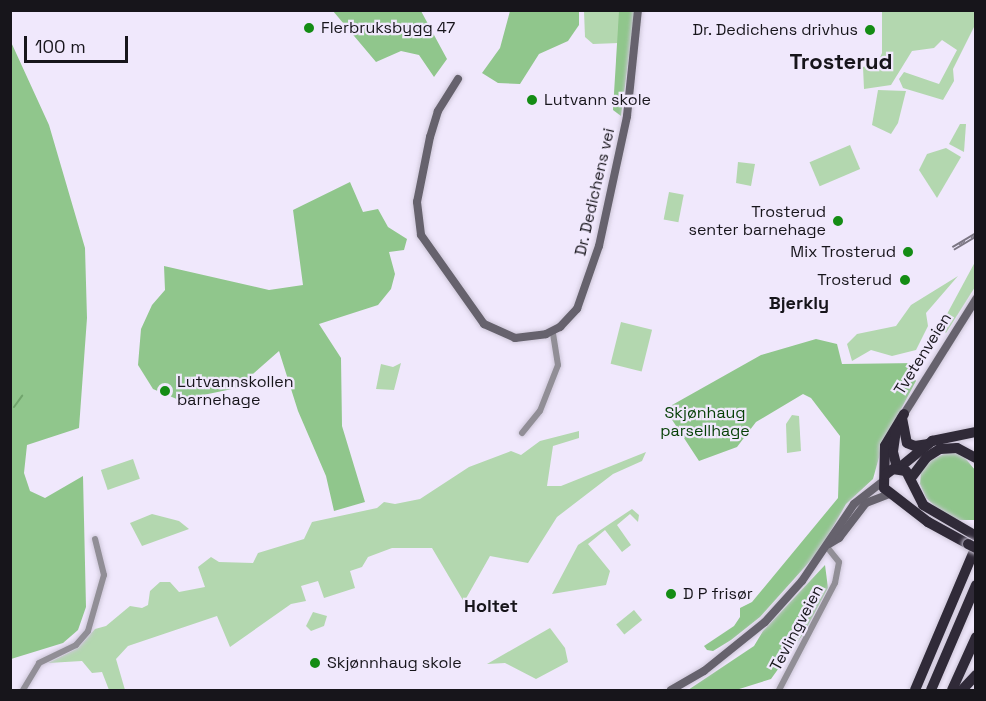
<!DOCTYPE html>
<html>
<head>
<meta charset="utf-8">
<style>
  body { margin:0 }
  #map { position:relative; width:986px; height:701px; overflow:hidden; background:#f0e8fc; font-family:"Space Grotesk",sans-serif }
  div>[style] { position:absolute }
  .green>* { inset:0; background:#b3d7af; transform-origin:0 0 }
  .forest>* { inset:0; background:#90c68c }
  .stream>* { height:2px; margin:-1px; padding:0 1px; transform-origin:1px; border-radius:1px; background:#71a56d }
  .roads { filter:drop-shadow(0 0 2px #cdc6d8) drop-shadow(0 0 2px #cdc6d8) }
  .street>* { height:6px; margin:-3px; padding:0 3px; transform-origin:3px; border-radius:3px; background:#918e96 }
  .secondary>* { height:8px; margin:-4px; padding:0 4px; transform-origin:4px; border-radius:4px; background:#66626d }
  .highway>* { height:10px; margin:-5px; padding:0 5px; transform-origin:5px; border-radius:5px; background:#302a38 }
  .rail>* { height:4.5px; margin-top:-2.25px; transform-origin:0; background:repeating-linear-gradient(90deg,#f0e8fc 0 7px,#7b7683 0 14px); box-sizing:border-box; border-block:2px solid #7b7683 }
  .bridges { filter:drop-shadow(0 0 2px #cdc6d8) drop-shadow(0 0 2px #cdc6d8) }
  .highway-bridge>* { height:10px; margin:-5px; padding:0 5px; transform-origin:5px; border-radius:5px; background:#302a38 }
  .dots>* { width:16px; height:16px; translate:-50% -50%; box-sizing:border-box; border:3px solid #f0e8fc; border-radius:50% }
  span { translate:-50% -50%; white-space:nowrap; text-align:center; line-height:1.15; -webkit-text-stroke:4.5px #f0e8fc; paint-order:stroke }
  .poi-label { font-size:16px; color:#17151b }
  .left { translate:0 -50%; text-align:left }
  .right { translate:-100% -50%; text-align:right }
  .street-label { font-size:16px; color:#17151b }
  .park-label { font-size:16px; color:#053f05 }
  .neighbourhood-label { font-size:18px; color:#17151b; font-weight:700 }
  .district-label { font-size:22px; color:#17151b; font-weight:700 }
  .frame { position:absolute; inset:0; border:12px solid #17151b; pointer-events:none }
  .scale { position:absolute; left:24px; top:36px; width:104px; height:27px; box-sizing:border-box; border:3px solid #17151b; border-top:0; padding-left:8px; font-size:18px; line-height:21px; white-space:nowrap; color:#17151b; -webkit-text-stroke:4px #f0e8fc; paint-order:stroke }
</style>
</head>
<body>
<div id="map">
  <div class="green">
    <div style="clip-path:polygon(584px 11px,619px 11px,619px 43px,593px 44px,585px 37px)"></div>
    <div style="clip-path:polygon(882px 11px,975px 11px,975px 25px,953px 69px,954px 81px,943px 100px,903px 88px,899px 79px,904px 72px,939px 84px,957px 50px,942px 40px,934px 48px,912px 51px,891px 85px,864px 89px,863px 67px,878px 62px,882px 53px)"></div>
    <div style="clip-path:polygon(878px 90px,906px 91px,898px 123px,891px 134px,872px 125px)"></div>
    <div style="clip-path:polygon(960px 124px,966px 124px,964px 152px,949px 144px)"></div>
    <div style="left:850px;top:145px;width:26px;height:44px;rotate:67deg"></div>
    <div style="clip-path:polygon(946px 148px,961px 157px,937px 198px,919px 170px,927px 154px)"></div>
    <div style="clip-path:polygon(738px 162px,755px 164px,751px 186px,736px 183px)"></div>
    <div style="left:669px;top:192px;width:15px;height:28px;rotate:11deg"></div>
    <div style="clip-path:polygon(975px 262px,975px 287px,946px 333px,940px 327px)"></div>
    <div style="clip-path:polygon(958px 276px,926px 313px,928px 326px,916px 350px,892px 356px,871px 350px,852px 361px,847px 344px,857px 334px,896px 326px,911px 305px)"></div>
    <div style="left:621px;top:322px;width:32px;height:43px;rotate:14deg"></div>
    <div style="clip-path:polygon(401px 363px,394px 390px,376px 389px,381px 364px,393px 367px)"></div>
    <div style="clip-path:polygon(792px 415px,799px 416px,801px 451px,787px 453px,786px 424px)"></div>
    <div style="clip-path:polygon(579px 431px,579px 438px,553px 446px,547px 486px,561px 486px,646px 452px,642px 461px,613px 474px,557px 517px,528px 563px,490px 556px,464px 602px,432px 548px,392px 548px,368px 557px,362px 567px,350px 571px,355px 588px,324px 598px,318px 581px,301px 586px,306px 601px,291px 604px,230px 647px,217px 616px,128px 646px,116px 659px,125px 690px,109px 690px,102px 672px,92px 673px,82px 661px,48px 663px,78px 648px,95px 629px,106px 626px,130px 606px,142px 608px,148px 605px,150px 591px,160px 582px,170px 582px,179px 592px,205px 587px,198px 567px,211px 557px,219px 562px,253px 563px,258px 553px,304px 539px,312px 522px,377px 508px,384px 502px,395px 504px,420px 499px,469px 467px,511px 451px,521px 455px,540px 441px)"></div>
    <div style="left:133px;top:459px;width:21px;height:34px;rotate:71deg"></div>
    <div style="clip-path:polygon(632px 509px,639px 515px,638px 522px,630px 514px,617px 525px,631px 545px,622px 552px,605px 530px,588px 544px,610px 571px,606px 585px,552px 594px,578px 545px)"></div>
    <div style="clip-path:polygon(152px 514px,179px 521px,189px 529px,142px 546px,130px 523px)"></div>
    <div style="left:634px;top:610px;width:13px;height:23px;rotate:51deg"></div>
    <div style="clip-path:polygon(313px 612px,327px 616px,324px 626px,311px 631px,306px 626px)"></div>
    <div style="clip-path:polygon(550px 628px,565px 648px,568px 662px,536px 679px,505px 663px,487px 664px)"></div>
  </div>
  <div class="forest">
    <div style="clip-path:polygon(333px 11px,421px 11px,447px 59px,434px 77px,419px 55px,401px 51px,376px 62px)"></div>
    <div style="clip-path:polygon(510px 11px,579px 11px,579px 25px,568px 41px,539px 54px,520px 84px,498px 83px,482px 73px,500px 48px)"></div>
    <div style="clip-path:polygon(619px 11px,635px 11px,621px 116px,613px 110px)"></div>
    <div style="clip-path:polygon(11px 42px,49px 125px,85px 248px,87px 318px,79px 428px,27px 445px,24px 473px,30px 491px,45px 498px,83px 476px,86px 607px,78px 630px,63px 643px,11px 659px)"></div>
    <div style="clip-path:polygon(350px 182px,363px 212px,378px 209px,388px 227px,407px 239px,404px 250px,389px 252px,395px 274px,391px 289px,378px 305px,319px 324px,341px 358px,342px 426px,365px 502px,334px 511px,326px 476px,298px 411px,279px 351px,237px 388px,179px 400px,153px 389px,138px 365px,141px 329px,152px 305px,165px 290px,164px 266px,269px 290px,303px 285px,293px 210px)"></div>
    <div style="clip-path:polygon(816px 339px,837px 344px,842px 364px,918px 363px,913px 376px,916px 381px,883px 443px,873px 479px,846px 504px,820px 550px,760px 617px,731px 640px,713px 651px,707px 650px,704px 646px,734px 626px,740px 617px,740px 608px,752px 602px,838px 498px,840px 436px,811px 398px,803px 394px,756px 422px,737px 447px,699px 461px,665px 409px,761px 355px)"></div>
    <div style="clip-path:polygon(948px 452px,961px 453px,975px 470px,975px 520px,957px 520px,937px 508px,926px 498px,920px 484px,921px 472px,929px 461px)"></div>
    <div style="clip-path:polygon(825px 565px,828px 588px,804px 633px,771px 679px,736px 690px,688px 690px,754px 646px,763px 631px)"></div>
  </div>
  <div class="stream">
    <div style="left:14px;top:407px;width:14px;rotate:-54deg"></div>
  </div>
  <div class="roads">
    <div class="street">
      <div style="left:522px;top:433px;width:28px;rotate:-51deg"></div>
      <div style="left:540px;top:411px;width:49px;rotate:-68.6deg"></div>
      <div style="left:558px;top:365px;width:33px;rotate:-99deg"></div>
      <div style="left:23px;top:690px;width:31px;rotate:-59deg"></div>
      <div style="left:39px;top:663px;width:41px;rotate:-25.9deg"></div>
      <div style="left:76px;top:645px;width:18px;rotate:-49deg"></div>
      <div style="left:88px;top:631px;width:58px;rotate:-74.1deg"></div>
      <div style="left:104px;top:575px;width:37px;rotate:-104deg"></div>
      <div style="left:779px;top:690px;width:121px;rotate:-62.4deg"></div>
      <div style="left:835px;top:583px;width:21px;rotate:-79deg"></div>
      <div style="left:839px;top:562px;width:19px;rotate:-129deg"></div>
    </div>
    <div class="secondary">
      <div style="left:458px;top:79px;width:38px;rotate:122deg"></div>
      <div style="left:438px;top:111px;width:27px;rotate:107deg"></div>
      <div style="left:430px;top:137px;width:66px;rotate:101.3deg"></div>
      <div style="left:417px;top:202px;width:33px;rotate:83deg"></div>
      <div style="left:421px;top:235px;width:109px;rotate:54.7deg"></div>
      <div style="left:484px;top:324px;width:34px;rotate:24deg"></div>
      <div style="left:515px;top:338px;width:31px;rotate:-7deg"></div>
      <div style="left:546px;top:334px;width:16px;rotate:-27deg"></div>
      <div style="left:560px;top:327px;width:25px;rotate:-47deg"></div>
      <div style="left:577px;top:309px;width:67px;rotate:-70.8deg"></div>
      <div style="left:599px;top:246px;width:133px;rotate:-77.8deg"></div>
      <div style="left:627px;top:116px;width:107px;rotate:-84.1deg"></div>
      <div style="left:904px;top:414px;width:136px;rotate:-57.9deg"></div>
      <div style="left:829px;top:544px;width:12px;rotate:-31deg"></div>
      <div style="left:839px;top:538px;width:44px;rotate:-52.4deg"></div>
      <div style="left:866px;top:503px;width:25px;rotate:-21deg"></div>
      <div style="left:671px;top:690px;width:38px;rotate:-30deg"></div>
      <div style="left:704px;top:671px;width:78px;rotate:-38.8deg"></div>
      <div style="left:765px;top:622px;width:55px;rotate:-47.9deg"></div>
      <div style="left:802px;top:581px;width:93px;rotate:-56deg"></div>
      <div style="left:854px;top:504px;width:37px;rotate:-38deg"></div>
    </div>
    <div class="highway">
      <div style="left:904px;top:414px;width:37px;rotate:121deg"></div>
      <div style="left:885px;top:446px;width:42px;rotate:91.4deg"></div>
      <div style="left:884px;top:488px;width:56px;rotate:37.7deg"></div>
      <div style="left:928px;top:522px;width:46px;rotate:28.8deg"></div>
      <div style="left:902px;top:418px;width:25px;rotate:79deg"></div>
      <div style="left:907px;top:443px;width:9px;rotate:21deg"></div>
      <div style="left:915px;top:446px;width:12px;rotate:-9deg"></div>
      <div style="left:896px;top:430px;width:22px;rotate:98deg"></div>
      <div style="left:893px;top:452px;width:16px;rotate:76deg"></div>
      <div style="left:899px;top:468px;width:43px;rotate:-39.3deg"></div>
      <div style="left:932px;top:441px;width:45px;rotate:-11.6deg"></div>
      <div style="left:885px;top:475px;width:10px;rotate:-37deg"></div>
      <div style="left:893px;top:469px;width:13px;rotate:9deg"></div>
      <div style="left:906px;top:471px;width:38px;rotate:63deg"></div>
      <div style="left:923px;top:505px;width:61px;rotate:30.3deg"></div>
      <div style="left:911px;top:478px;width:26px;rotate:-53deg"></div>
      <div style="left:927px;top:457px;width:15px;rotate:-32deg"></div>
      <div style="left:940px;top:449px;width:17px;rotate:-3deg"></div>
      <div style="left:957px;top:448px;width:21px;rotate:28deg"></div>
      <div style="left:915px;top:690px;width:156px;rotate:-67deg"></div>
      <div style="left:931px;top:690px;width:114px;rotate:-66.8deg"></div>
      <div style="left:952px;top:690px;width:58px;rotate:-65.6deg"></div>
      <div style="left:962px;top:690px;width:21px;rotate:-47deg"></div>
    </div>
  </div>
  <div class="rail">
    <div style="left:953px;top:248px;width:27px;rotate:-31deg"></div>
  </div>
  <div class="bridges">
    <div class="highway-bridge">
      <div style="left:968px;top:544px;width:9px;rotate:27deg"></div>
    </div>
  </div>
  <div class="dots">
    <div style="left:309px;top:28px;background:#148c14"></div>
    <div style="left:870px;top:30px;background:#148c14"></div>
    <div style="left:532px;top:100px;background:#148c14"></div>
    <div style="left:838px;top:221px;background:#148c14"></div>
    <div style="left:908px;top:252px;background:#148c14"></div>
    <div style="left:905px;top:280px;background:#148c14"></div>
    <div style="left:165px;top:391px;background:#148c14"></div>
    <div style="left:671px;top:594px;background:#148c14"></div>
    <div style="left:315px;top:663px;background:#148c14"></div>
  </div>
  <div class="poi-label">
    <span class="left" style="left:321px;top:28px">Flerbruksbygg 47</span>
    <span class="right" style="left:858px;top:30px">Dr. Dedichens drivhus</span>
    <span class="left" style="left:544px;top:100px">Lutvann skole</span>
    <span class="right" style="left:826px;top:221px">Trosterud<br>senter barnehage</span>
    <span class="right" style="left:896px;top:252px">Mix Trosterud</span>
    <span class="right" style="left:892px;top:280px">Trosterud</span>
    <span class="left" style="left:177px;top:391px">Lutvannskollen<br>barnehage</span>
    <span class="left" style="left:683px;top:594px">D P frisør</span>
    <span class="left" style="left:327px;top:663px">Skjønnhaug skole</span>
  </div>
  <div class="street-label">
    <span style="left:595px;top:192px;rotate:-77deg">Dr. Dedichens vei</span>
    <span style="left:923px;top:354px;rotate:-58deg">Tvetenveien</span>
    <span style="left:797px;top:628px;rotate:-62deg">Tevlingveien</span>
  </div>
  <div class="park-label">
    <span style="left:705px;top:422px">Skjønhaug<br>parsellhage</span>
  </div>
  <div class="neighbourhood-label">
    <span style="left:799px;top:303px">Bjerkly</span>
    <span style="left:491px;top:606px">Holtet</span>
  </div>
  <div class="district-label">
    <span style="left:841px;top:62px">Trosterud</span>
  </div>
  <div class="frame"></div>
  <div class="scale">100 m</div>
</div>
</body>
</html>
